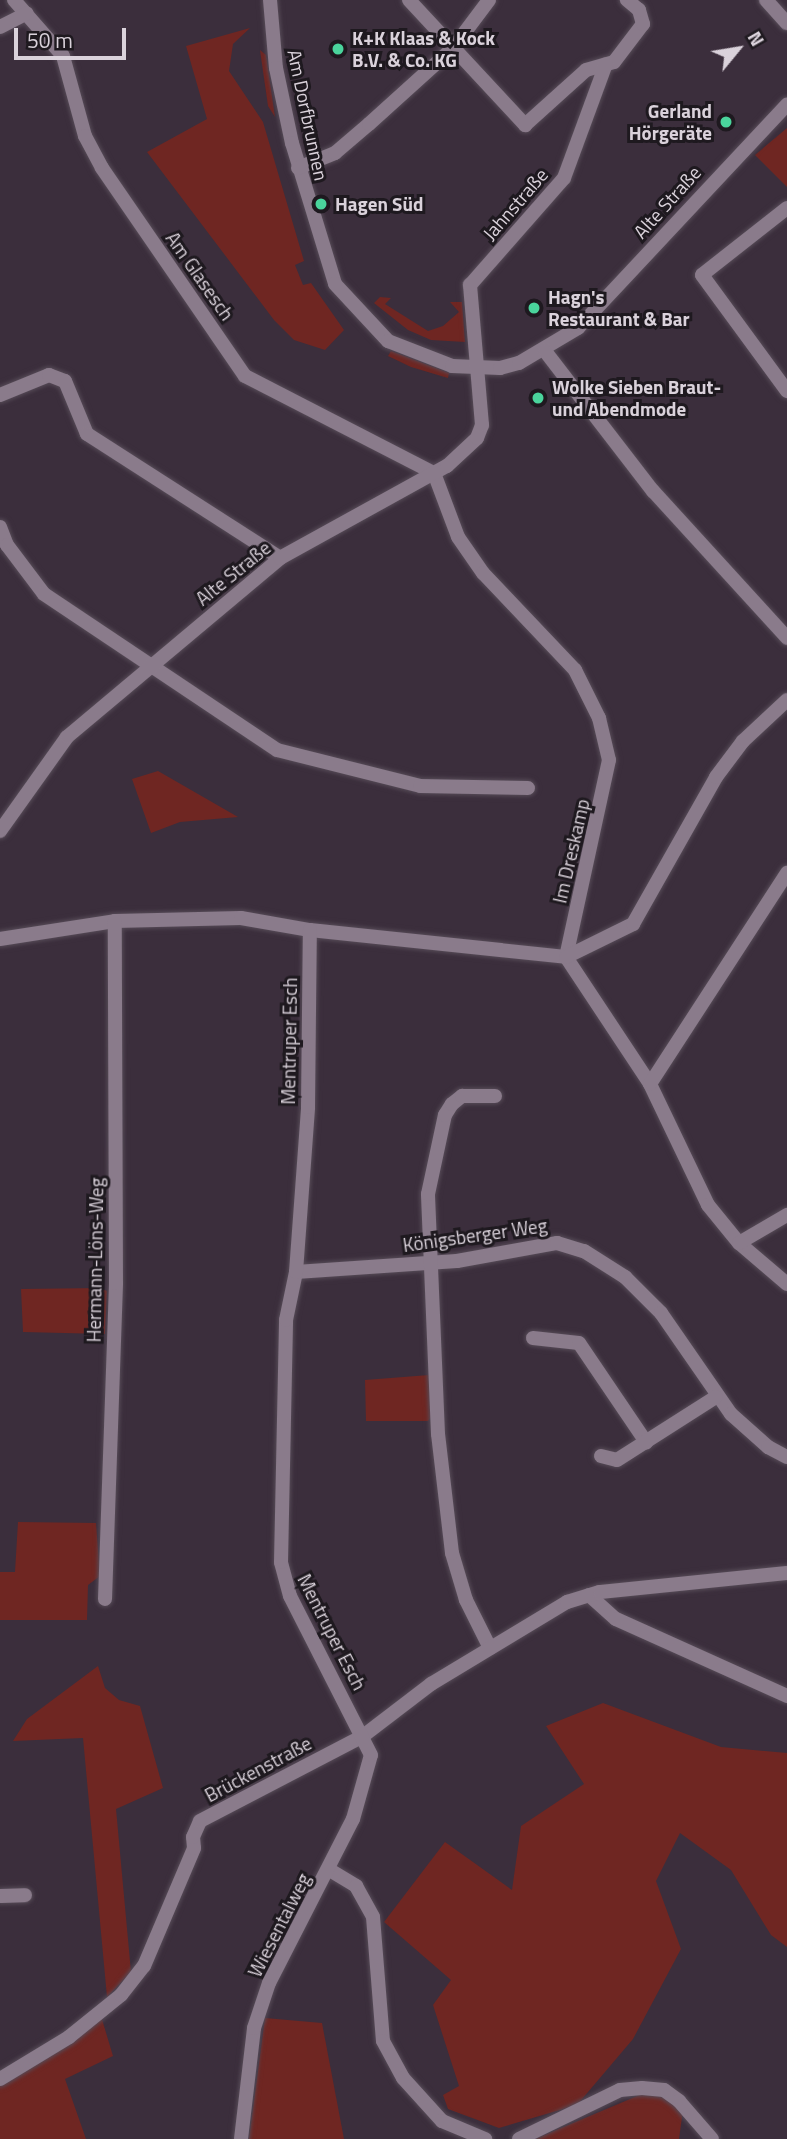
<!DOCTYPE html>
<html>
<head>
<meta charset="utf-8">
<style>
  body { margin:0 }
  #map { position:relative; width:787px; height:2139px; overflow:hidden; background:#3b2e3c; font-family:"Titillium Web",sans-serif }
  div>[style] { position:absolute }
  .green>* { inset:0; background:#6f2622 }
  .roads { filter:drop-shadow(0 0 2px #564b57) drop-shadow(0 0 2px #564b57) }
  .minor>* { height:14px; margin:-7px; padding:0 7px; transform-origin:7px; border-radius:7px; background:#8a7b8b }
  .dots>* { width:19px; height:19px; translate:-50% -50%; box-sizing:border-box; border:4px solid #1e191f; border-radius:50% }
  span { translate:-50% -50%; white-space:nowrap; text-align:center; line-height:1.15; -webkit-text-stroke:6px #1e191f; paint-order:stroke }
  .poi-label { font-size:19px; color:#dad2db; font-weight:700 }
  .left { translate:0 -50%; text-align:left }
  .right { translate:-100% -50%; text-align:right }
  .street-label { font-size:19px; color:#dad2db }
  .north { position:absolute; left:703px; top:14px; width:70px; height:70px; -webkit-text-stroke:5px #1e191f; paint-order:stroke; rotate:60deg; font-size:19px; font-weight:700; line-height:28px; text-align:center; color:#dad2db }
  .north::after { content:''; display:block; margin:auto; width:24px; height:32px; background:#dad2db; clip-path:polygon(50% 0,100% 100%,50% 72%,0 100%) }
  .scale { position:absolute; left:14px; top:28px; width:112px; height:32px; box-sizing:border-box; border:4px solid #dad2db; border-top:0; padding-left:9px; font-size:21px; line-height:24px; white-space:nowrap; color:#dad2db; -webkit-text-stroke:5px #1e191f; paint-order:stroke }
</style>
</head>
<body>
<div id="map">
  <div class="green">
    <div style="clip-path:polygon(250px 28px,233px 44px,229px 71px,263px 122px,304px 261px,295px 265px,303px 285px,311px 283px,344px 330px,325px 350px,294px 340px,274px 320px,147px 152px,207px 119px,186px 46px)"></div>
    <div style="clip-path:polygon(260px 50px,266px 55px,275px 117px,268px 106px)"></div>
    <div style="clip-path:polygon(787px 128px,787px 187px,755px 155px)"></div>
    <div style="clip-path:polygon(380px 297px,391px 298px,385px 304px,428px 331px,443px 326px,459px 312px,450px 302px,462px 302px,465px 342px,431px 340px,408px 330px,374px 303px)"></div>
    <div style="clip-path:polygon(391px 351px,449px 373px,448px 378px,411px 367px,388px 356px)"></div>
    <div style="clip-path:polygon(158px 771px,238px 817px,180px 822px,151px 833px,132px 779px)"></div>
    <div style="clip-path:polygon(100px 1288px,107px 1291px,105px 1334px,23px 1332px,21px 1289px)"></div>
    <div style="clip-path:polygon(429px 1375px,433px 1415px,428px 1421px,366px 1421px,365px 1380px)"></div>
    <div style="clip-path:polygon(18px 1522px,96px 1523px,100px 1576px,88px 1585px,87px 1620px,0 1620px,0 1572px,15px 1572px)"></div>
    <div style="clip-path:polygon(98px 1666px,105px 1688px,119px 1700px,140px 1706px,163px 1788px,116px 1809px,131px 1972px,107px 1997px,83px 1738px,13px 1741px,27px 1719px)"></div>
    <div style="clip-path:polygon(603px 1703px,721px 1747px,787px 1753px,787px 1947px,771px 1935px,731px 1870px,680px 1833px,656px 1881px,681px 1949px,633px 2039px,577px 2105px,499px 2128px,448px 2109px,443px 2095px,459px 2086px,433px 2005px,451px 1980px,384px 1922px,445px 1842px,512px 1890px,521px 1826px,584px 1784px,546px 1726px)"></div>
    <div style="clip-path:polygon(101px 2016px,113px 2056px,65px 2079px,86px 2139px,0 2139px,0 2084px)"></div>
    <div style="clip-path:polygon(265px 2018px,322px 2023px,344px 2139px,249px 2139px)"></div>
    <div style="clip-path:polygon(642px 2094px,663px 2095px,683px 2110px,679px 2139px,535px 2139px)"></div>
  </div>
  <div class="roads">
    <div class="minor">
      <div style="left:14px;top:0;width:74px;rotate:48.8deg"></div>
      <div style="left:63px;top:56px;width:83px;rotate:74.6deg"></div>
      <div style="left:85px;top:136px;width:36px;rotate:62deg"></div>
      <div style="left:102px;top:168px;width:252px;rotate:55.5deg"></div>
      <div style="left:245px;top:376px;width:212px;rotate:27.2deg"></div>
      <div style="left:270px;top:0;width:68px;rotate:85deg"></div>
      <div style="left:276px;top:68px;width:77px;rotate:78deg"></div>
      <div style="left:292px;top:143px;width:147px;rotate:73deg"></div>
      <div style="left:335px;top:284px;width:78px;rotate:47.1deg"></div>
      <div style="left:388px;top:341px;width:69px;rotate:21.3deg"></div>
      <div style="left:452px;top:366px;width:48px;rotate:2.4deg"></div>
      <div style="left:500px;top:368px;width:20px;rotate:-15deg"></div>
      <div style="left:519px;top:363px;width:69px;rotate:-30.7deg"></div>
      <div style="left:578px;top:328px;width:306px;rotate:-46.9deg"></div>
      <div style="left:409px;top:0;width:171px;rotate:47.1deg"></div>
      <div style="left:525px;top:125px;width:82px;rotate:-42deg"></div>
      <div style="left:586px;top:70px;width:29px;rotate:-16deg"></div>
      <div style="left:614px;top:62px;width:48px;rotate:-52.7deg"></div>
      <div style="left:643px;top:24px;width:15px;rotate:-106deg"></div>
      <div style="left:639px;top:10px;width:16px;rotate:-140deg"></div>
      <div style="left:766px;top:0;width:31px;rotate:48deg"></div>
      <div style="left:0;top:27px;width:30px;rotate:-27deg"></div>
      <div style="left:298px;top:168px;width:40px;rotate:-22deg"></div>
      <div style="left:335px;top:153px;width:45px;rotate:-40.5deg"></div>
      <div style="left:369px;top:124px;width:113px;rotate:-42.1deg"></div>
      <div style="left:453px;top:48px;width:60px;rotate:-53.1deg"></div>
      <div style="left:787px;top:208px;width:108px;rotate:141.8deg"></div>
      <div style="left:702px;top:275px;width:144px;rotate:53.8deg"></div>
      <div style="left:545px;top:351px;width:177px;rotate:52.4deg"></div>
      <div style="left:653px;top:491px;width:199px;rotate:47.6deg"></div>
      <div style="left:0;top:395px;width:53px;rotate:-22.2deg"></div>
      <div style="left:49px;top:375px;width:17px;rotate:21deg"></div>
      <div style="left:65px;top:381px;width:57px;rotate:67.5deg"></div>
      <div style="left:87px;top:434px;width:229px;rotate:32.7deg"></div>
      <div style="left:434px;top:473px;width:68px;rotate:69.4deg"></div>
      <div style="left:458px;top:537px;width:44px;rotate:55.2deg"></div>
      <div style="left:483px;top:573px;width:134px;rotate:46.5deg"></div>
      <div style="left:575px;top:670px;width:54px;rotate:63.4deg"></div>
      <div style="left:599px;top:718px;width:43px;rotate:76.6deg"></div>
      <div style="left:609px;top:760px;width:202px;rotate:102.3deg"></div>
      <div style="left:566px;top:957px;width:152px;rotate:56.5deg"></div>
      <div style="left:650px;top:1084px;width:134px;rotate:64.4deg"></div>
      <div style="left:708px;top:1205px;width:49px;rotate:50.8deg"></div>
      <div style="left:739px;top:1243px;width:63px;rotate:40.5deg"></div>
      <div style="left:0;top:527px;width:19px;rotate:69deg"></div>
      <div style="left:7px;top:545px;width:61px;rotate:52.9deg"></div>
      <div style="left:44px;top:594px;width:280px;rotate:33.8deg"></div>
      <div style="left:277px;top:750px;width:147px;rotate:14.1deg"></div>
      <div style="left:420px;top:786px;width:108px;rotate:1.1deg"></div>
      <div style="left:0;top:831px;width:115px;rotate:-54.5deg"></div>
      <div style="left:67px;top:737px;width:278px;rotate:-40deg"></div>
      <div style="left:280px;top:558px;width:191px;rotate:-28.9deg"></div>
      <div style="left:447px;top:466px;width:41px;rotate:-43deg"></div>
      <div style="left:477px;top:438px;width:14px;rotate:-69deg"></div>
      <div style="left:482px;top:425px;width:141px;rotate:-94.9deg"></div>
      <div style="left:470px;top:285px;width:142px;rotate:-48.7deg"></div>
      <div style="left:564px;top:178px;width:121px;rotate:-69.8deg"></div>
      <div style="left:0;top:939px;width:116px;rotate:-8.9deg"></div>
      <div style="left:115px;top:921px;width:126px;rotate:-1.4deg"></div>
      <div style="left:241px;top:918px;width:70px;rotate:9.9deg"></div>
      <div style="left:310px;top:930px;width:257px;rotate:6deg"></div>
      <div style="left:566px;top:957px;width:75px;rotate:-26.2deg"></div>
      <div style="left:633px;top:924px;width:169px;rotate:-60.5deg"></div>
      <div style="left:716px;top:777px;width:45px;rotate:-53.1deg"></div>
      <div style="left:743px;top:741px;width:60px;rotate:-43deg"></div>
      <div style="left:650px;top:1084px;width:252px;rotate:-57deg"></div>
      <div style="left:739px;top:1243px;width:56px;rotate:-30.3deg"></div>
      <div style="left:296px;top:1272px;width:161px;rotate:-3.9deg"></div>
      <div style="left:457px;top:1261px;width:102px;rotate:-10.2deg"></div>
      <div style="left:557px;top:1243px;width:28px;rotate:17deg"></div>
      <div style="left:584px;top:1251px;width:49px;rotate:32.4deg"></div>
      <div style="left:625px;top:1277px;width:51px;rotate:45deg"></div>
      <div style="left:661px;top:1313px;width:123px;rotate:55.3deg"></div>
      <div style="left:731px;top:1414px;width:50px;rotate:41.7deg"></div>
      <div style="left:768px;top:1447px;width:21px;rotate:28deg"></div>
      <div style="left:533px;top:1338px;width:46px;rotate:6.2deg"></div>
      <div style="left:579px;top:1343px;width:120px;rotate:55.9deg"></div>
      <div style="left:601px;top:1456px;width:16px;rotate:14deg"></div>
      <div style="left:617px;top:1460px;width:117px;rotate:-32.5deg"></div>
      <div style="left:589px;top:1595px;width:36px;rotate:42deg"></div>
      <div style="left:616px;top:1619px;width:188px;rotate:24.2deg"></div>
      <div style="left:105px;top:1599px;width:316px;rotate:-88deg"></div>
      <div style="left:116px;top:1283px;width:362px;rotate:-90.2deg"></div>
      <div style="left:490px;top:1648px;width:54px;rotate:-116.6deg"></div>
      <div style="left:466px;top:1600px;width:49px;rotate:-106.6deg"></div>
      <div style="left:452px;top:1553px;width:120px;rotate:-96.7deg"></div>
      <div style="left:438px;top:1434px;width:240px;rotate:-92.4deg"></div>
      <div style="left:428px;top:1194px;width:81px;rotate:-77.9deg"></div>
      <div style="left:445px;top:1115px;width:13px;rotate:-58deg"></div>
      <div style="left:452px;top:1104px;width:13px;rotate:-39deg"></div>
      <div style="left:462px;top:1096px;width:33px"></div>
      <div style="left:328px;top:1869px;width:33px;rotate:31deg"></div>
      <div style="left:356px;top:1886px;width:35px;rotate:61deg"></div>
      <div style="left:373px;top:1917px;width:124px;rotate:85.4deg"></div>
      <div style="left:383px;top:2041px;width:42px;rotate:61.6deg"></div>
      <div style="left:403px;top:2078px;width:58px;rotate:47.8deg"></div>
      <div style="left:442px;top:2121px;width:47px;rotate:22.7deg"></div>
      <div style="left:0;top:1896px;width:25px;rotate:-2deg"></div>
      <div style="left:0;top:2079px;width:81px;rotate:-31.3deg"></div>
      <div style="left:69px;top:2037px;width:67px;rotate:-38.9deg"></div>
      <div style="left:121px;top:1995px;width:37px;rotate:-52deg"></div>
      <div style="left:144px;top:1966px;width:128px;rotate:-67deg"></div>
      <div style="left:194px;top:1848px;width:11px;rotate:-95deg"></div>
      <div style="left:193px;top:1837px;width:17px;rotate:-66deg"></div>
      <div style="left:200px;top:1821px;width:184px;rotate:-27.5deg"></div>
      <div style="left:363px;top:1736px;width:86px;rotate:-37.4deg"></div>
      <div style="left:431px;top:1684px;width:159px;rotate:-31.1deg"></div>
      <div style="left:567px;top:1602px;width:34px;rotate:-17deg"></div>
      <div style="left:600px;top:1592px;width:188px;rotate:-5.8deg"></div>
      <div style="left:241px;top:2139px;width:112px;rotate:-83.3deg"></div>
      <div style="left:254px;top:2028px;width:47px;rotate:-71.6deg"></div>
      <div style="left:269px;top:1983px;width:184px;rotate:-62.9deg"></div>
      <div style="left:353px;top:1819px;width:66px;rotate:-74.3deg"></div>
      <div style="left:371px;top:1755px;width:178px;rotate:-117deg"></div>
      <div style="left:290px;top:1596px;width:35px;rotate:-105deg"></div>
      <div style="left:281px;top:1562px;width:242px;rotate:-88.8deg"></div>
      <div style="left:286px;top:1320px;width:49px;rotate:-78.2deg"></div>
      <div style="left:296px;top:1272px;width:165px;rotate:-85.8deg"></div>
      <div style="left:308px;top:1107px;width:177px;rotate:-89.4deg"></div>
      <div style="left:519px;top:2139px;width:112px;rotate:-25.9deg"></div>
      <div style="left:620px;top:2090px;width:22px;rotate:-5deg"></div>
      <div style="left:642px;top:2088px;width:22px;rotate:5deg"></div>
      <div style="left:664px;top:2090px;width:19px;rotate:36deg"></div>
      <div style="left:679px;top:2101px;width:50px;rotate:49deg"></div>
    </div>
  </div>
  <div class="dots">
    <div style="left:338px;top:49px;background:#4ad49c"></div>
    <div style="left:726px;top:122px;background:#4ad49c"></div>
    <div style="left:321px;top:204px;background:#4ad49c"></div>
    <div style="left:534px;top:308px;background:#4ad49c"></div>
    <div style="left:538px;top:398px;background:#4ad49c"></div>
  </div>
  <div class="poi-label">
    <span class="left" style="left:352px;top:49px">K+K Klaas &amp; Kock<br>B.V. &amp; Co. KG</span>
    <span class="right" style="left:712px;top:122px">Gerland<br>Hörgeräte</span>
    <span class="left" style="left:335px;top:204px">Hagen Süd</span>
    <span class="left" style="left:548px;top:308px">Hagn's<br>Restaurant &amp; Bar</span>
    <span class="left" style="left:552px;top:398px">Wolke Sieben Braut-<br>und Abendmode</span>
  </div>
  <div class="street-label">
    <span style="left:308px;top:115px;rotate:78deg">Am Dorfbrunnen</span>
    <span style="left:667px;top:202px;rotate:-48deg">Alte Straße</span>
    <span style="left:515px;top:204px;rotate:-49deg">Jahnstraße</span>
    <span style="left:200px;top:276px;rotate:55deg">Am Glasesch</span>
    <span style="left:233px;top:573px;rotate:-39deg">Alte Straße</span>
    <span style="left:571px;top:851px;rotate:-77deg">Im Dreskamp</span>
    <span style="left:289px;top:1041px;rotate:-89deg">Mentruper Esch</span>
    <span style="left:475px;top:1235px;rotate:-8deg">Königsberger Weg</span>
    <span style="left:95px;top:1260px;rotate:-89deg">Hermann-Löns-Weg</span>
    <span style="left:332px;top:1632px;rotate:63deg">Mentruper Esch</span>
    <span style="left:258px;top:1769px;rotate:-28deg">Brückenstraße</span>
    <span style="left:279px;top:1925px;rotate:-63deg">Wiesentalweg</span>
  </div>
  <div class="north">N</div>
  <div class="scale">50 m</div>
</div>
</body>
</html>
